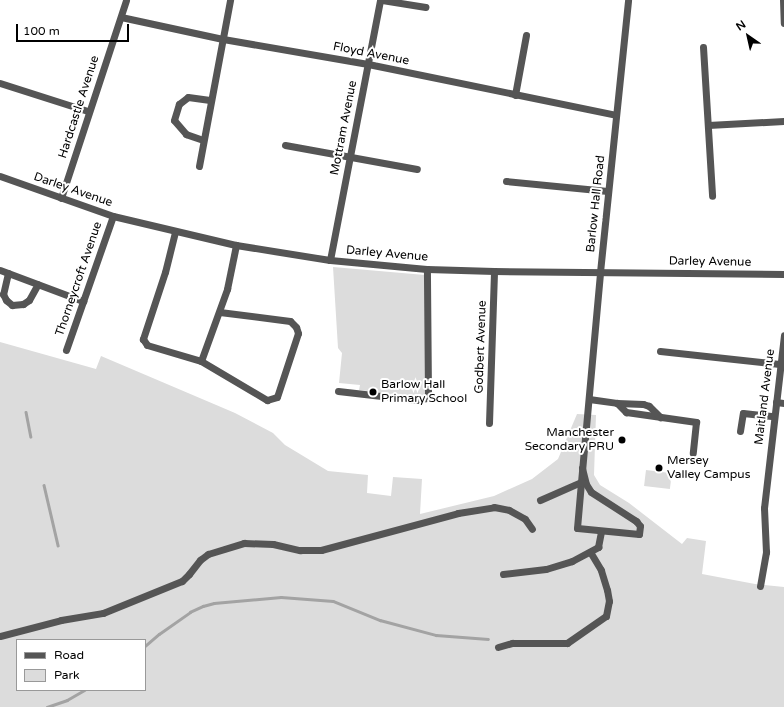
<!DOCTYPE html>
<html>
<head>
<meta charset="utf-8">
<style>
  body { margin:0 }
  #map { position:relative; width:784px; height:707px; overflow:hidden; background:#fff; font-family:"Varela Round",sans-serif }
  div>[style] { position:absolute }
  .green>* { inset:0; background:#dcdcdc; transform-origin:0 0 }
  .stream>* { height:2.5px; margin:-1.25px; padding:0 1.25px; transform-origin:1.25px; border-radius:1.25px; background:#a3a3a3 }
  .minor>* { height:7px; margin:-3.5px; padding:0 3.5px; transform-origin:3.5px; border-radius:3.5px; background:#555 }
  .dots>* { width:11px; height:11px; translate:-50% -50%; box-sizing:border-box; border:2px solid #fff; border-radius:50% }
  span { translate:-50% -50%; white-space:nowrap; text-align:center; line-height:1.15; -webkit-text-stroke:4px #fff; paint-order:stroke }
  .street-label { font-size:12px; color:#000 }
  .poi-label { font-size:12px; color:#000 }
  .left { translate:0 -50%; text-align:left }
  .right { translate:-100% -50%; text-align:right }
  .legend { position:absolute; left:16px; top:639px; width:130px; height:52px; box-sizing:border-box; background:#fff; border:1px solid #999; margin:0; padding:5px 7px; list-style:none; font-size:12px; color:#000 }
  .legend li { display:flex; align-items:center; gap:8px; height:20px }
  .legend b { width:20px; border:1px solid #999 }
  .north { position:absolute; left:728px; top:16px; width:40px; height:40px; -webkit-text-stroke:3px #fff; paint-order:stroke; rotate:326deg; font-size:11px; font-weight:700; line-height:16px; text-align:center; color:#000 }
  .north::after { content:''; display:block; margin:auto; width:14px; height:18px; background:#000; clip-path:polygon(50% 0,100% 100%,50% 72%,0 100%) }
  .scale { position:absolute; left:16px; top:24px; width:113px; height:18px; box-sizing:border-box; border:2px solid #000; border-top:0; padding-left:5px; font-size:12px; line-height:14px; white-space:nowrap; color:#000; -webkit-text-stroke:3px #fff; paint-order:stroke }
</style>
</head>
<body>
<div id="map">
  <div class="green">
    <div style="clip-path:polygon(333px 267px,425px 275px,425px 394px,421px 397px,359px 390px,360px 385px,339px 383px,342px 353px,338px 348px)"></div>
    <div style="clip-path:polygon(evenodd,0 342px,96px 369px,101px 356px,235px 413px,273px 433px,285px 445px,328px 471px,368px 475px,367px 493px,391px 496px,393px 477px,422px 479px,420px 514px,494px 496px,532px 479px,558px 459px,577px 414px,596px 415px,594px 475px,600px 485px,629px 503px,682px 544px,687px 538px,706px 541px,702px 574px,755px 584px,784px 587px,784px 707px,0 707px,0 342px,17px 640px,145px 640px,145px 690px,17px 690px,17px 640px)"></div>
    <div style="left:646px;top:470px;width:26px;height:16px;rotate:7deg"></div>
  </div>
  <div class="stream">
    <div style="left:26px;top:412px;width:25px;rotate:79deg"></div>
    <div style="left:44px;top:485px;width:62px;rotate:76.9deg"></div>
    <div style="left:145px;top:646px;width:18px;rotate:-41deg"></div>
    <div style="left:159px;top:634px;width:38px;rotate:-35deg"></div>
    <div style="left:190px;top:612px;width:14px;rotate:-25deg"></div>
    <div style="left:203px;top:606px;width:11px;rotate:-15deg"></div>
    <div style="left:214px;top:603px;width:67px;rotate:-5.1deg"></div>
    <div style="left:281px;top:597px;width:52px;rotate:4.4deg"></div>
    <div style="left:333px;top:601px;width:51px;rotate:22deg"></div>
    <div style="left:380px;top:620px;width:58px;rotate:15deg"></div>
    <div style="left:436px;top:635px;width:52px;rotate:4.4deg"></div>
    <div style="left:47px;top:707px;width:21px;rotate:-19deg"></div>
    <div style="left:67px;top:700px;width:20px;rotate:-30deg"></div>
  </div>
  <div class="minor">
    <div style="left:382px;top:0;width:44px;rotate:9.2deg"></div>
    <div style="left:783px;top:0;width:23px;rotate:88deg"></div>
    <div style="left:121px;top:17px;width:104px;rotate:12.2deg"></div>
    <div style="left:223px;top:39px;width:147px;rotate:9.8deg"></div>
    <div style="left:368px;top:64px;width:253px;rotate:11.6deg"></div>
    <div style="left:703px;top:47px;width:149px;rotate:86.5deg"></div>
    <div style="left:0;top:83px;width:92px;rotate:17.7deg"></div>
    <div style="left:515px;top:95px;width:61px;rotate:-79.6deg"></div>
    <div style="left:708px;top:125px;width:76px;rotate:-3deg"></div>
    <div style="left:203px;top:140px;width:18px;rotate:-161deg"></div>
    <div style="left:186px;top:134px;width:18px;rotate:-131deg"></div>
    <div style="left:174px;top:120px;width:17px;rotate:-73deg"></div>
    <div style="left:179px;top:104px;width:11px;rotate:-38deg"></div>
    <div style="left:188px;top:97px;width:22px;rotate:8deg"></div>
    <div style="left:285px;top:145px;width:134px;rotate:10.3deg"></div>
    <div style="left:199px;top:166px;width:169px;rotate:-79.4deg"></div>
    <div style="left:0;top:176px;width:120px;rotate:19.5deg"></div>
    <div style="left:113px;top:216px;width:126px;rotate:13.3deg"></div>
    <div style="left:236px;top:245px;width:95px;rotate:9.1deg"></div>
    <div style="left:330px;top:260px;width:97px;rotate:5.3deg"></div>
    <div style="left:427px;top:269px;width:67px;rotate:1.7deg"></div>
    <div style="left:494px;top:271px;width:290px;rotate:0.6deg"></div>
    <div style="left:506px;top:181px;width:102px;rotate:5.6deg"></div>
    <div style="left:61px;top:198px;width:208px;rotate:-71.8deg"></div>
    <div style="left:175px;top:232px;width:41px;rotate:104deg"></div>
    <div style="left:165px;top:272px;width:71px;rotate:108.2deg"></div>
    <div style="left:143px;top:339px;width:7px;rotate:56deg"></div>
    <div style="left:147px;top:345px;width:56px;rotate:16.5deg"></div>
    <div style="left:201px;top:361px;width:77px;rotate:-70.1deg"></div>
    <div style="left:227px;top:289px;width:45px;rotate:-78.4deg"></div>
    <div style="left:330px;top:260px;width:265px;rotate:-79.1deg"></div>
    <div style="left:0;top:270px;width:89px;rotate:20.5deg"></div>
    <div style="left:8px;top:273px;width:22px;rotate:103deg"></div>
    <div style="left:3px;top:294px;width:7px;rotate:63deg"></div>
    <div style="left:6px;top:300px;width:8px;rotate:40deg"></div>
    <div style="left:12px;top:305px;width:11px;rotate:-5deg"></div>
    <div style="left:23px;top:304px;width:7px;rotate:-34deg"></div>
    <div style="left:29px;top:300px;width:18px;rotate:-61deg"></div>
    <div style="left:66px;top:350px;width:142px;rotate:-70.7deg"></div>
    <div style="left:660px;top:351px;width:120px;rotate:6.2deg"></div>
    <div style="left:201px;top:361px;width:77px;rotate:30.6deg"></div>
    <div style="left:267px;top:400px;width:10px;rotate:-17deg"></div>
    <div style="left:277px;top:397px;width:67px;rotate:-71.8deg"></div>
    <div style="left:298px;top:333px;width:6px;rotate:-108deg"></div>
    <div style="left:296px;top:327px;width:8px;rotate:-135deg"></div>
    <div style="left:290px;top:321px;width:71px;rotate:-172.7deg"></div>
    <div style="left:338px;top:391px;width:79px;rotate:6.6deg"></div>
    <div style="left:416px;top:400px;width:10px;rotate:-11deg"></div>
    <div style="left:426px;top:398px;width:4px;rotate:-63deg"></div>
    <div style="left:428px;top:394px;width:125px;rotate:-90.5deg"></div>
    <div style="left:589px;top:399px;width:28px;rotate:8deg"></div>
    <div style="left:617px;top:403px;width:13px;rotate:45deg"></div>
    <div style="left:626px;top:412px;width:71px;rotate:8.1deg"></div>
    <div style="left:696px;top:422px;width:31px;rotate:96deg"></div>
    <div style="left:776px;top:402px;width:8px;rotate:7deg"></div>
    <div style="left:617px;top:403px;width:26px;rotate:2deg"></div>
    <div style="left:643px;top:404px;width:6px;rotate:18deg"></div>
    <div style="left:649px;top:406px;width:16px;rotate:45deg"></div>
    <div style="left:489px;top:423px;width:152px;rotate:-88.1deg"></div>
    <div style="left:740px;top:431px;width:18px;rotate:-81deg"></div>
    <div style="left:743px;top:413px;width:31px;rotate:6deg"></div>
    <div style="left:582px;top:468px;width:16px;rotate:76deg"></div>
    <div style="left:586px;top:484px;width:9px;rotate:58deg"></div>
    <div style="left:591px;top:492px;width:54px;rotate:32.8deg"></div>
    <div style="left:636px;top:521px;width:6px;rotate:51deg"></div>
    <div style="left:640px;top:526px;width:8px;rotate:97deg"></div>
    <div style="left:639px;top:534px;width:62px;rotate:-174.5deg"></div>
    <div style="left:577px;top:528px;width:46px;rotate:-85deg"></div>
    <div style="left:581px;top:482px;width:211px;rotate:-84.8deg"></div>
    <div style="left:600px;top:272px;width:273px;rotate:-84.1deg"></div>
    <div style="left:540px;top:500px;width:45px;rotate:-23.7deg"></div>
    <div style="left:503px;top:574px;width:43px;rotate:-6.6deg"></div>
    <div style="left:546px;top:569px;width:27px;rotate:-17deg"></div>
    <div style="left:572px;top:561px;width:30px;rotate:-28deg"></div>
    <div style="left:598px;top:547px;width:16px;rotate:-79deg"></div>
    <div style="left:760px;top:586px;width:35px;rotate:-80deg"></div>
    <div style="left:766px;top:552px;width:44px;rotate:-92.6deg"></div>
    <div style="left:764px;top:508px;width:174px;rotate:-83.4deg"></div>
    <div style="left:0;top:636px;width:63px;rotate:-14.7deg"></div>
    <div style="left:61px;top:620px;width:43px;rotate:-9.5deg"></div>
    <div style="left:103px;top:613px;width:85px;rotate:-22.1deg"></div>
    <div style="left:182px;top:581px;width:10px;rotate:-45deg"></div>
    <div style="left:189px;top:574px;width:18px;rotate:-52deg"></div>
    <div style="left:200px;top:560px;width:10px;rotate:-37deg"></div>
    <div style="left:208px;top:554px;width:38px;rotate:-17deg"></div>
    <div style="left:244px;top:543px;width:29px;rotate:2deg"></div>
    <div style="left:273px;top:544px;width:28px;rotate:13deg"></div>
    <div style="left:300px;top:550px;width:21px"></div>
    <div style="left:321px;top:550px;width:142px;rotate:-15.1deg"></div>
    <div style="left:458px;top:513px;width:36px;rotate:-9deg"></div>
    <div style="left:494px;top:507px;width:15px;rotate:11deg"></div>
    <div style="left:509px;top:510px;width:18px;rotate:29deg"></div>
    <div style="left:525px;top:519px;width:12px;rotate:55deg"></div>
    <div style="left:498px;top:647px;width:15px;rotate:-16deg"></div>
    <div style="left:512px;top:643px;width:55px"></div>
    <div style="left:567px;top:643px;width:47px;rotate:-34.7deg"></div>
    <div style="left:606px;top:616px;width:15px;rotate:-79deg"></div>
    <div style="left:609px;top:601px;width:11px;rotate:-100deg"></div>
    <div style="left:607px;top:590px;width:21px;rotate:-107deg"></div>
    <div style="left:601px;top:570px;width:21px;rotate:-121deg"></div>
  </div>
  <div class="dots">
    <div style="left:373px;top:392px;background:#000"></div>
    <div style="left:622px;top:440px;background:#000"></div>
    <div style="left:659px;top:468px;background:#000"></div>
  </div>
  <div class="street-label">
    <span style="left:371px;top:54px;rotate:11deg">Floyd Avenue</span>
    <span style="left:79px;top:107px;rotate:-72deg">Hardcastle Avenue</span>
    <span style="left:344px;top:128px;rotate:-79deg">Mottram Avenue</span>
    <span style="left:73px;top:190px;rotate:19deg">Darley Avenue</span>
    <span style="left:596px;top:204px;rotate:-84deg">Barlow Hall Road</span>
    <span style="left:387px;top:254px;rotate:5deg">Darley Avenue</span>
    <span style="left:710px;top:262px;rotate:1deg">Darley Avenue</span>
    <span style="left:79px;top:279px;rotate:-71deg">Thorneycroft Avenue</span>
    <span style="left:481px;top:347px;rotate:-88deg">Godbert Avenue</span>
    <span style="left:765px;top:397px;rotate:-83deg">Maitland Avenue</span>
  </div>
  <div class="poi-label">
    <span class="left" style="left:381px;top:392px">Barlow Hall<br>Primary School</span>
    <span class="right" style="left:614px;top:440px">Manchester<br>Secondary PRU</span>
    <span class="left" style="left:667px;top:468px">Mersey<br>Valley Campus</span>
  </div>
  <ul class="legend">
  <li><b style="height:5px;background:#555"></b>Road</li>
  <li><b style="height:11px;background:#dcdcdc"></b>Park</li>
  </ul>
  <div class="north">N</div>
  <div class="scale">100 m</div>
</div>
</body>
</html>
